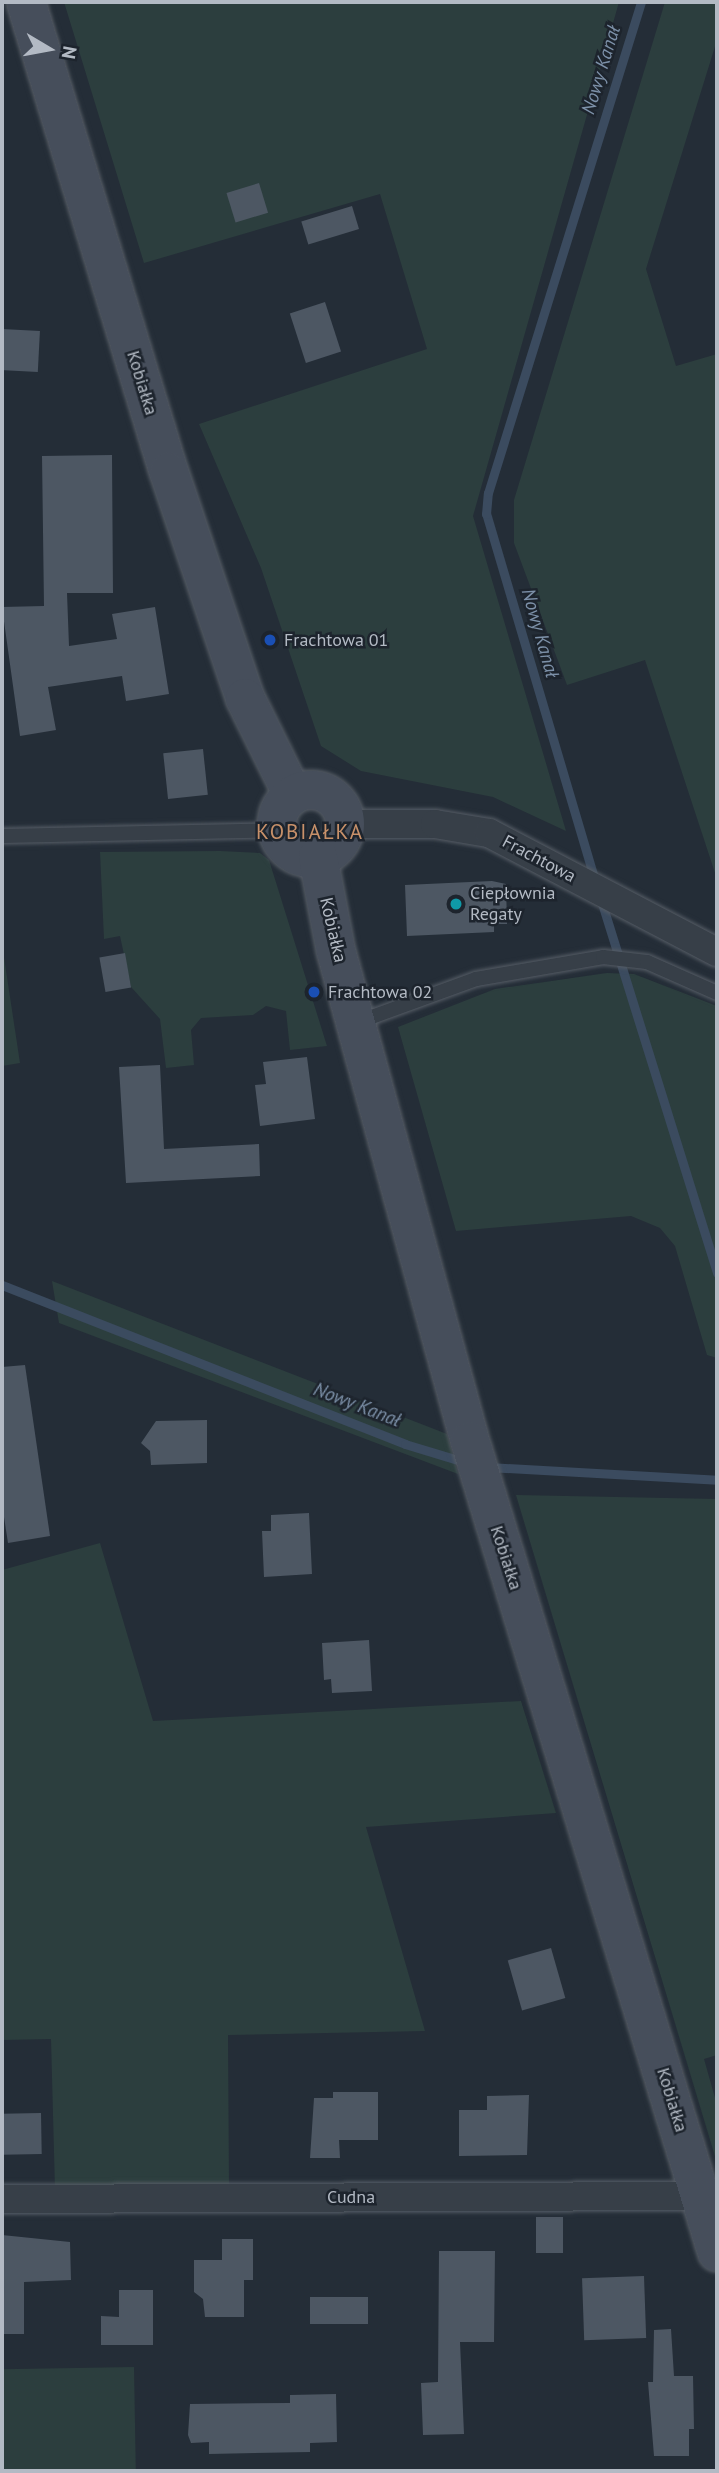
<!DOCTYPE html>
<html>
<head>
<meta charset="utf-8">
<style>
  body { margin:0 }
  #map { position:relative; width:719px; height:2473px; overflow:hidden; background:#242d37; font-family:"PT Sans",sans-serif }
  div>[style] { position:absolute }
  .green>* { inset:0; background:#2c3e3e; transform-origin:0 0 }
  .stream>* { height:9px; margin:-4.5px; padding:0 4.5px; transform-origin:4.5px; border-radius:4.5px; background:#3b4b5f }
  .building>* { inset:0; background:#4d5763; transform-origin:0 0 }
  .roads { filter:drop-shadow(0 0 2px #565d66) drop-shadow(0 0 2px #565d66) }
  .lane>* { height:14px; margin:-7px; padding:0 7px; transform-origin:7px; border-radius:7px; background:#373f48 }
  .street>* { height:28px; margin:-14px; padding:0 14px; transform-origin:14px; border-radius:14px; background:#373f48 }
  .secondary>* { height:38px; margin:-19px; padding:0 19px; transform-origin:19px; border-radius:19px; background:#464e5b }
  .secondary>.ring { margin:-19px; padding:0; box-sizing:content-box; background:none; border:38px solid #464e5b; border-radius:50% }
  .dots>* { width:19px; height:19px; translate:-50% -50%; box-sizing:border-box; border:4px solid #1d242d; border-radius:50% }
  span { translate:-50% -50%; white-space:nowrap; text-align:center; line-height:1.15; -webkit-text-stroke:5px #1d242d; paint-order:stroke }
  .street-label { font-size:18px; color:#b3bac4 }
  .poi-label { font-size:18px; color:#b3bac4 }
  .left { translate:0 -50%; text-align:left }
  .water-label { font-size:19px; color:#7d91a9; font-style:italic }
  .quarter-label { font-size:21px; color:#c8916a; letter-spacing:2px }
  .frame { position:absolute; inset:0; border:4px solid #b3bac4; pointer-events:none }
  .north { position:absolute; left:14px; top:14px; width:70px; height:70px; -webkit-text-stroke:5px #1d242d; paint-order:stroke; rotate:100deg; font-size:19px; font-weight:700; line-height:28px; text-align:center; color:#b3bac4 }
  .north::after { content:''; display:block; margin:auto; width:24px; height:32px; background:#b3bac4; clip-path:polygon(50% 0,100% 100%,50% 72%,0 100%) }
</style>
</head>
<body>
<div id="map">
  <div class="green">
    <div style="clip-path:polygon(64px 2px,619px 2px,473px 516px,566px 831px,493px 797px,361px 771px,321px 746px,261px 568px,199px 424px,427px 349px,380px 194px,144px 263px)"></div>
    <div style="clip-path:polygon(665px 2px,717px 2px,717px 40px,646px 269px,676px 366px,717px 354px,717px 879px,645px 660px,567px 685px,514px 543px,514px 500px)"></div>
    <div style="clip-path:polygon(220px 851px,260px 853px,269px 860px,327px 1046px,290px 1050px,286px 1011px,266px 1006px,253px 1015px,201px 1018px,191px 1030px,194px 1065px,166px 1068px,160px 1019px,131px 987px,120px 936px,104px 939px,100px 852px)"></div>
    <div style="clip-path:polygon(2px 944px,20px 1063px,2px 1066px)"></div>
    <div style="clip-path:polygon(607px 973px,634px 974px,717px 1006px,717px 1358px,707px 1355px,675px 1246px,660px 1228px,631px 1216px,456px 1231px,398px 1027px,495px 989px)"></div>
    <div style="clip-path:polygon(52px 1281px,447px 1434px,458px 1474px,59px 1323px)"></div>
    <div style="clip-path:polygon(516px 1495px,717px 1499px,717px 2055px,704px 2059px,717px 2105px,717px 2163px)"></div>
    <div style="clip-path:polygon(100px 1543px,153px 1721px,521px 1701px,556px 1813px,366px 1827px,425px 2031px,228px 2035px,229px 2187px,55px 2190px,51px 2039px,2px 2040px,2px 1570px)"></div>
    <div style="left:134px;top:2367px;width:104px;height:132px;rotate:89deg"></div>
  </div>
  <div class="stream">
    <div style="left:595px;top:881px;width:383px;rotate:-106.5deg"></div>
    <div style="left:486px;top:514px;width:21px;rotate:-85deg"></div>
    <div style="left:488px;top:493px;width:514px;rotate:-72.69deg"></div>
    <div style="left:600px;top:897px;width:394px;rotate:72.7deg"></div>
    <div style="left:2px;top:1285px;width:433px;rotate:21.5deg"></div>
    <div style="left:405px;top:1444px;width:66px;rotate:16.8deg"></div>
    <div style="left:488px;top:1467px;width:229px;rotate:3.2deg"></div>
  </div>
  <div class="building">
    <div style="left:259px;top:183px;width:31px;height:34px;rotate:73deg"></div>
    <div style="left:352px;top:206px;width:24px;height:53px;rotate:73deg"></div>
    <div style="left:325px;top:302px;width:52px;height:37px;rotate:72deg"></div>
    <div style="left:2px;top:329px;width:38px;height:41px;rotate:3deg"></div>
    <div style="clip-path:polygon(112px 455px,113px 593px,67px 593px,69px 646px,117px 639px,112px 614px,155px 607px,169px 694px,126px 701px,122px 676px,48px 687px,56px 730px,20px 736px,2px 607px,44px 606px,42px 456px)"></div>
    <div style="left:203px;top:749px;width:46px;height:40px;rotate:84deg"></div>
    <div style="clip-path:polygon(492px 881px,506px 884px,507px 924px,494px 924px,494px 932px,407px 936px,405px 885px)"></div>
    <div style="left:125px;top:953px;width:35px;height:26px;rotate:80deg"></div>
    <div style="clip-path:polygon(307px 1057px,315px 1119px,260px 1126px,255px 1085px,266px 1084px,263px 1062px)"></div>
    <div style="clip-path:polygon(160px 1065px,164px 1149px,259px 1144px,260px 1176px,126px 1183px,119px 1067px)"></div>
    <div style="clip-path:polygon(25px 1365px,50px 1536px,8px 1543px,2px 1504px,2px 1367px)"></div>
    <div style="clip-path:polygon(207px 1420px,207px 1463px,151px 1465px,150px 1451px,141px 1443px,156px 1421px)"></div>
    <div style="clip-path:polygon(309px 1513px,312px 1574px,264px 1577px,262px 1531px,271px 1531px,271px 1515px)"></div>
    <div style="clip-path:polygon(369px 1640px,372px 1691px,332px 1693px,331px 1679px,324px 1680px,322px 1643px)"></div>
    <div style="left:551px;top:1948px;width:52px;height:45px;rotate:74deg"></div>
    <div style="clip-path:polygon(333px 2092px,378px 2092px,378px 2140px,339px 2140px,340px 2158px,310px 2158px,314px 2098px,333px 2098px)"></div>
    <div style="clip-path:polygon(529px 2095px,527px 2155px,459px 2156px,459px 2110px,487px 2110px,487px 2096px)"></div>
    <div style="left:41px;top:2113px;width:41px;height:39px;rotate:89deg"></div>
    <div style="left:536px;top:2217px;width:27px;height:36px"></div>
    <div style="clip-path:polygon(2px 2235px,70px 2242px,71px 2280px,24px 2282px,24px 2334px,4px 2334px)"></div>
    <div style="clip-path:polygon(222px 2239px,253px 2239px,253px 2280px,244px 2280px,244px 2317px,205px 2317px,203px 2299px,194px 2292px,194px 2260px,222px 2260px)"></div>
    <div style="clip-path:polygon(439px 2251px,495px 2251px,494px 2342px,460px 2342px,464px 2434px,423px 2435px,421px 2383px,438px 2382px)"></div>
    <div style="left:644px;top:2276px;width:62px;height:62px;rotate:88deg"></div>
    <div style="clip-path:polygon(119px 2290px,153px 2290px,153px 2345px,101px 2345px,101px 2316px,119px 2317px)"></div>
    <div style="left:368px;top:2297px;width:27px;height:58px;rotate:90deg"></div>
    <div style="clip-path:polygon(671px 2329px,674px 2376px,693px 2376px,694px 2429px,689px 2429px,689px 2456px,654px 2456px,648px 2382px,653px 2382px,654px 2330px)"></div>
    <div style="clip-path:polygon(336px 2394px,337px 2442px,310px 2443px,310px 2452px,209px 2454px,209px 2442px,191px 2443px,188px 2435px,190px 2404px,290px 2403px,290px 2395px)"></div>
  </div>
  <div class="roads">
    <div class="lane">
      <div style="left:2px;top:836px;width:276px;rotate:-1.2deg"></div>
      <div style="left:358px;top:1022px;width:126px;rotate:-20deg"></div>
      <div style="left:476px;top:979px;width:129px;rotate:-9.8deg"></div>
      <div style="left:603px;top:957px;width:44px;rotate:6.5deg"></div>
      <div style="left:647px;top:962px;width:77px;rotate:23.9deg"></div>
    </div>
    <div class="street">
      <div style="left:345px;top:824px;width:90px"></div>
      <div style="left:435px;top:824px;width:55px;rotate:9.5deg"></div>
      <div style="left:489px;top:833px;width:257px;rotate:27.6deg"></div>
      <div style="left:2px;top:2199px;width:699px;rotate:-0.25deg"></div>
    </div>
    <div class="secondary">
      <div style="left:26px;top:2px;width:491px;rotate:73.1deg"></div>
      <div style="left:169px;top:472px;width:238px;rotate:71.4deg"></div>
      <div style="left:245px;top:698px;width:108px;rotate:63.7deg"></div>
      <div class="ring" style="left:277px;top:790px;width:30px;height:30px"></div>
      <div style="left:318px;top:857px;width:96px;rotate:79.2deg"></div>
      <div style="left:336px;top:951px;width:508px;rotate:74.71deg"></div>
      <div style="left:470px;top:1441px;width:848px;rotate:73.06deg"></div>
    </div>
  </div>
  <div class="dots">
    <div style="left:270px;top:640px;background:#1a4fb4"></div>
    <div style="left:456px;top:904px;background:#0f9aa8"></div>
    <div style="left:314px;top:992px;background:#1a4fb4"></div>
  </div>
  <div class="street-label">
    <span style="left:142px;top:383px;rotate:73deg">Kobiałka</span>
    <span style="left:539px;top:859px;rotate:28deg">Frachtowa</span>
    <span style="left:333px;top:930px;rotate:77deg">Kobiałka</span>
    <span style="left:506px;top:1558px;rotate:72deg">Kobiałka</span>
    <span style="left:672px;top:2100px;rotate:73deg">Kobiałka</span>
    <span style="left:351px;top:2197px">Cudna</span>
  </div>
  <div class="poi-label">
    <span class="left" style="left:284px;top:640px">Frachtowa 01</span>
    <span class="left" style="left:470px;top:904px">Ciepłownia<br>Regaty</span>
    <span class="left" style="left:328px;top:992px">Frachtowa 02</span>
  </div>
  <div class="water-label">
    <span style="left:601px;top:70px;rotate:-73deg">Nowy Kanał</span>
    <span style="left:540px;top:633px;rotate:74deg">Nowy Kanał</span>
    <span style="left:357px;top:1405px;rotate:21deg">Nowy Kanał</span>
  </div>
  <div class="quarter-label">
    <span style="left:310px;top:832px">KOBIAŁKA</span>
  </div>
  <div class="frame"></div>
  <div class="north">N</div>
</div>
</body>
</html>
